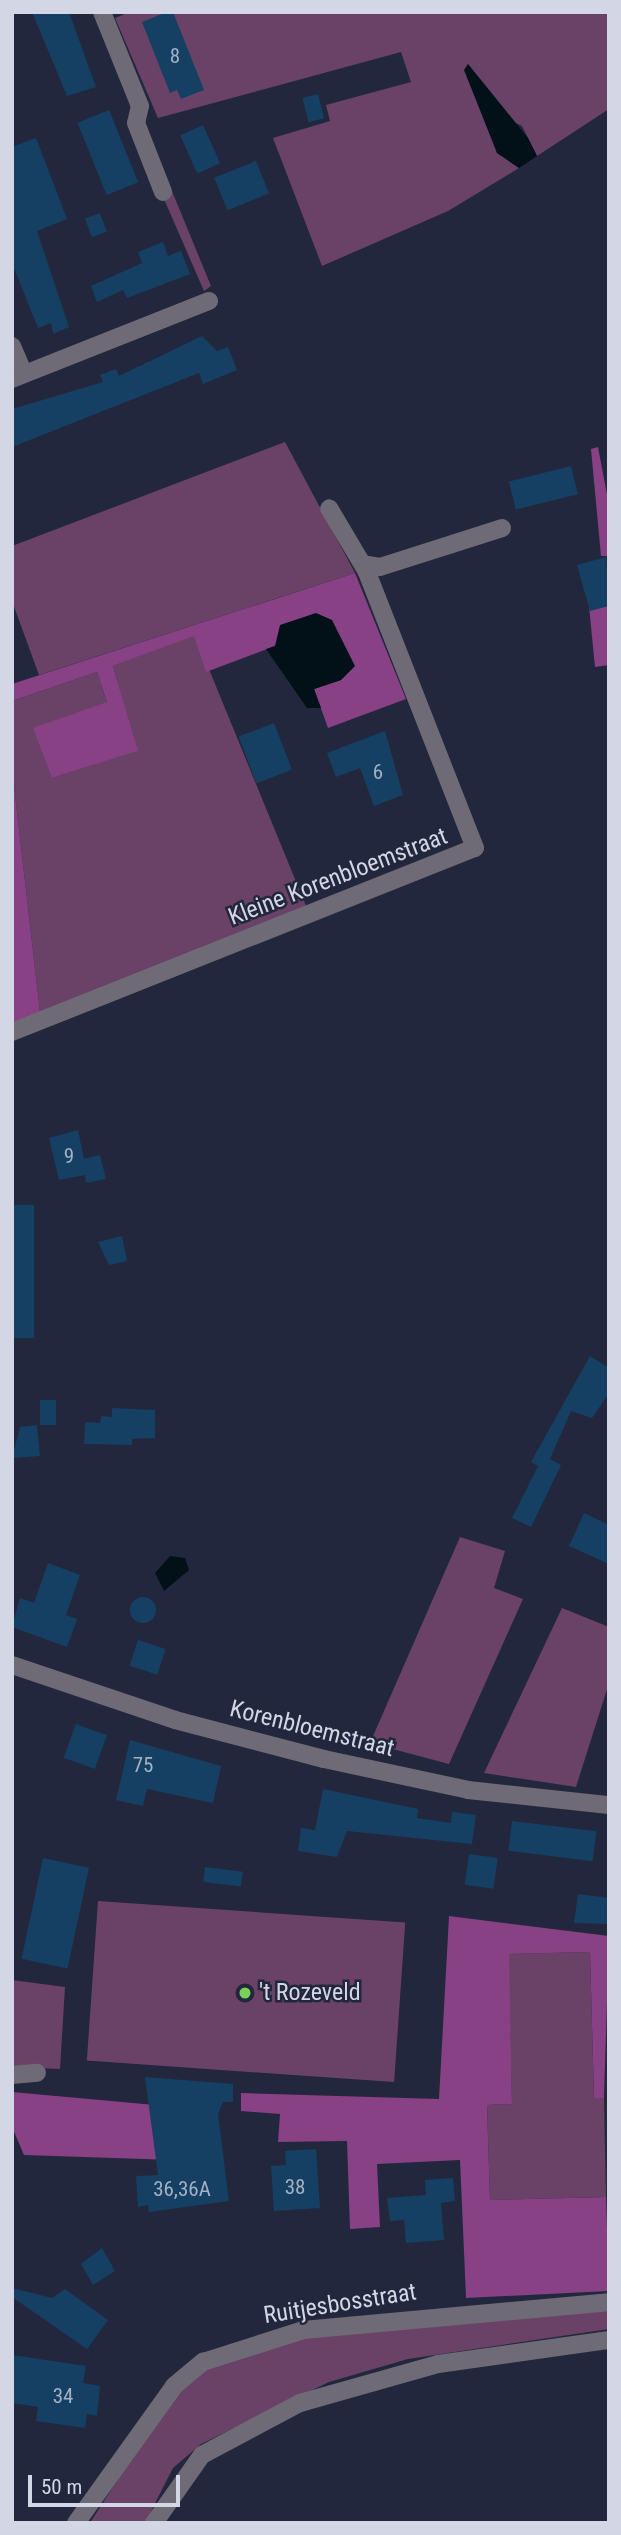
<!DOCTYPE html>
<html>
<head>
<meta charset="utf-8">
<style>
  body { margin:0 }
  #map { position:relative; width:621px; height:2535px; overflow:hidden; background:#22273d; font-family:"Roboto Condensed",sans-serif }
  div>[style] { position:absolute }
  .green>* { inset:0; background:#6a4267; transform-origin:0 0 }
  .forest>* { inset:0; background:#874184 }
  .water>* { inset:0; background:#021117 }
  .building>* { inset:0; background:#154063; transform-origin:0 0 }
  .round { border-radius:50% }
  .minor>* { height:18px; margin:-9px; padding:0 9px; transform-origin:9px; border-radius:9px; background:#6f6b76 }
  .dots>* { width:19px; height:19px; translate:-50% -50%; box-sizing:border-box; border:4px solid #22273d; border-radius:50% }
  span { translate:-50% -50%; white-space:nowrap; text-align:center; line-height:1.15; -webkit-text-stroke:5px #22273d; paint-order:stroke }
  .number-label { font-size:21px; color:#a4b1c4 }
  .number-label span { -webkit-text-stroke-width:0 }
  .street-label { font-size:24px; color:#d3d7e5 }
  .poi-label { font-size:24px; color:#d3d7e5 }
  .left { translate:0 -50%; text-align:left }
  .frame { position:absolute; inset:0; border:14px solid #d3d7e5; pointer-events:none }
  .scale { position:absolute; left:28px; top:2475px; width:152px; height:32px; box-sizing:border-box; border:4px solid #d3d7e5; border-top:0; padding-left:9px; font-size:21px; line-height:24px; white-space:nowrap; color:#d3d7e5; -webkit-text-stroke:5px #22273d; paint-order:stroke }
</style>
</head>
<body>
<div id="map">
  <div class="green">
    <div style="clip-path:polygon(130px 12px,609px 12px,609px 109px,537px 156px,522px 126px,507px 119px,468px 64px,497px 153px,519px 168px,448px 211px,322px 266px,273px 138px,330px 121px,326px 105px,411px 82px,401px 52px,158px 118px,115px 18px)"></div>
    <div style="clip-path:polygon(167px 179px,211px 286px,204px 291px,157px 183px)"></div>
    <div style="clip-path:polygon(285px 442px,355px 573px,39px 675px,12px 601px,12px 546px)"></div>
    <div style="clip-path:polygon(195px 635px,306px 906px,40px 1012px,12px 768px,12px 701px,97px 672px,107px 702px,52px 778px,137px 751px,113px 666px)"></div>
    <div style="clip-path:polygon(460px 1537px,505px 1551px,494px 1588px,523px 1599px,449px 1764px,370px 1743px)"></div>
    <div style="clip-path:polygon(562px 1608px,609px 1627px,609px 1683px,576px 1787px,484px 1773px)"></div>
    <div style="left:98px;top:1901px;width:308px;height:160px;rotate:4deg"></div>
    <div style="clip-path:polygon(590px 1952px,594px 2098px,604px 2098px,606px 2197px,490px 2200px,487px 2105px,512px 2104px,508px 1954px)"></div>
    <div style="clip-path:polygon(12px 1980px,65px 1987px,60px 2069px,12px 2067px)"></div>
    <div style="clip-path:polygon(609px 2311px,609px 2329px,408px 2359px,329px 2382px,201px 2444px,173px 2468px,145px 2523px,90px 2523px,155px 2421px,186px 2384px,221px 2360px,295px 2337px)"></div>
  </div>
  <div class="forest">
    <div style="clip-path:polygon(598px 447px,609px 505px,609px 556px,601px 556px,591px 449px)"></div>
    <div style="clip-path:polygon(355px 573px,406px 699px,328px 728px,314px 689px,341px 680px,275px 646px,206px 672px,194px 636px,113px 666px,138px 751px,52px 778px,33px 728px,107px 702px,97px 672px,12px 701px,12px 684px)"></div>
    <div style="clip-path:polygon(609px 593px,609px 665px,595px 667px,588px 596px)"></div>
    <div style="clip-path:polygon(12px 768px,40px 1012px,12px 1023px)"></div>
    <div style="clip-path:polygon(449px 1916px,609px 1936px,604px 2098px,594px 2098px,590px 1952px,509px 1954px,512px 2104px,487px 2105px,490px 2200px,606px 2197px,609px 2291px,466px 2298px,460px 2160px,377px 2164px,380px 2227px,350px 2229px,347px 2141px,278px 2142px,280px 2114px,241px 2111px,241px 2093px,439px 2099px)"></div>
    <div style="clip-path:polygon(12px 2092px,177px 2107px,173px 2160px,24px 2155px,12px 2127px)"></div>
  </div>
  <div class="water">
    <div style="clip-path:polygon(468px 64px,528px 138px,537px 156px,519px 168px,497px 153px,464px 70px)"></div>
    <div style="clip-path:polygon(316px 613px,332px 620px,355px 666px,341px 680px,314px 689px,321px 708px,307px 708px,266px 649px,275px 646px,280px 625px)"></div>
    <div style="clip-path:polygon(170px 1556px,185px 1558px,189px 1570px,164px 1591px,155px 1573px)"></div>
  </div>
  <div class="building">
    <div style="clip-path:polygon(32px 12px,69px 12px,96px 87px,67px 96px)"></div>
    <div style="clip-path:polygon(167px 12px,173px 12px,204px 90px,181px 99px,177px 90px,170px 93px,142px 22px)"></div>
    <div style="left:318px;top:94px;width:25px;height:16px;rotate:76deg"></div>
    <div style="left:109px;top:110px;width:78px;height:34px;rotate:68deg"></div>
    <div style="left:203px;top:125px;width:42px;height:25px;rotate:66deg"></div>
    <div style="clip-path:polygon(36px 138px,67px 219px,37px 231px,69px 327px,53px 334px,51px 323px,38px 328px,12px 263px,12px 147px)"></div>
    <div style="left:256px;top:161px;width:35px;height:45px;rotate:68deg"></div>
    <div style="left:100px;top:213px;width:20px;height:16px;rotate:70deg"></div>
    <div style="clip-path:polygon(163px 242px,168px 256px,181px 251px,190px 274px,127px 298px,123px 290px,97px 302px,91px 286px,142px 263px,138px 252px)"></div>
    <div style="clip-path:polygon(202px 336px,217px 351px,228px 347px,237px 370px,203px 384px,199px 373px,12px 447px,12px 409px,103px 382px,100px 375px,116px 369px,119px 376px)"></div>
    <div style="left:571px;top:466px;width:29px;height:64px;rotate:76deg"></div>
    <div style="clip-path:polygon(606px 557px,609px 606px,590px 611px,577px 565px)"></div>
    <div style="left:274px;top:723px;width:50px;height:38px;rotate:69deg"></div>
    <div style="clip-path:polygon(385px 731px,403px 795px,374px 806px,360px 768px,336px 777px,327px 753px)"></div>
    <div style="clip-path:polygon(78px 1130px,84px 1159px,100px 1155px,106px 1179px,86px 1183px,85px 1175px,59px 1180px,49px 1138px)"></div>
    <div style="left:12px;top:1205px;width:22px;height:133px"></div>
    <div style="clip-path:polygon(122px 1236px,127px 1261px,109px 1265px,98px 1242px)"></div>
    <div style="clip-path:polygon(590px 1356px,609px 1368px,609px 1393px,592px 1418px,571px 1411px,550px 1459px,561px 1465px,531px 1527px,512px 1518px,538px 1466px,531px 1462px)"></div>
    <div style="left:40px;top:1400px;width:16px;height:25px"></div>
    <div style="clip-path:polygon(112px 1408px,155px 1410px,155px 1438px,132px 1439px,132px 1445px,84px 1444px,85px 1422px,100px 1423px,101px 1416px,112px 1417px)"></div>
    <div style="clip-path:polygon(37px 1425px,40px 1456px,12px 1458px,20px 1427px)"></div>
    <div style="clip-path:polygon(584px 1513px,609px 1525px,609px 1564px,569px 1546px)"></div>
    <div style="clip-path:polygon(48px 1563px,80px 1575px,66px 1615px,77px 1619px,67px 1647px,12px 1627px,20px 1598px,34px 1603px)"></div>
    <div class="round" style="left:130px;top:1597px;width:26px;height:26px"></div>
    <div style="left:138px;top:1640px;width:29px;height:27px;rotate:18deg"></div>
    <div style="left:76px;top:1724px;width:33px;height:36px;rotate:20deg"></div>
    <div style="clip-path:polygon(130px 1740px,221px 1766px,213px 1803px,147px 1789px,143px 1806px,116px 1800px)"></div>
    <div style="clip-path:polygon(323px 1789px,418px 1809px,417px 1818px,451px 1823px,452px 1812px,476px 1815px,472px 1844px,347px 1831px,337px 1857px,298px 1851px,301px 1828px,315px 1830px)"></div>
    <div style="left:512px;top:1821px;width:85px;height:30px;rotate:7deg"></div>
    <div style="left:469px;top:1854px;width:29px;height:31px;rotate:8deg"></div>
    <div style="left:43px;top:1858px;width:47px;height:103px;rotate:12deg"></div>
    <div style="left:205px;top:1867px;width:38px;height:15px;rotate:7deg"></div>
    <div style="clip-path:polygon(578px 1894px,609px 1898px,609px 1924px,574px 1923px)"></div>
    <div style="clip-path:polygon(145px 2077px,233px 2084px,233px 2102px,223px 2102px,218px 2114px,229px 2201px,149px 2212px,148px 2205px,138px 2207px,136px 2176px,158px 2175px)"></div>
    <div style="clip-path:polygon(316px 2149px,320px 2208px,274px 2211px,271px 2166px,286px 2165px,285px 2151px)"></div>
    <div style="clip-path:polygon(453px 2178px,455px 2201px,441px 2203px,444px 2240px,406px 2243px,404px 2220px,390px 2221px,387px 2198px,426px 2195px,425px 2180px)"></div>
    <div style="clip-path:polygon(102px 2248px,115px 2271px,93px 2285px,81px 2264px)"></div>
    <div style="clip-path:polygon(12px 2288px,52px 2298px,65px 2289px,108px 2320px,87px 2349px,12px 2297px)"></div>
    <div style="clip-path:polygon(12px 2355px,86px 2366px,83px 2383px,100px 2386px,97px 2416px,87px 2414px,85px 2428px,36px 2421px,38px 2407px,12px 2403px)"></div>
  </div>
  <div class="minor">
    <div style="left:102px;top:12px;width:101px;rotate:68deg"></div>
    <div style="left:140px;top:106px;width:17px;rotate:103deg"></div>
    <div style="left:136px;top:123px;width:74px;rotate:68.6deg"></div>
    <div style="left:12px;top:346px;width:30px;rotate:67deg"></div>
    <div style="left:12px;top:379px;width:212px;rotate:-21.6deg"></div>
    <div style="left:363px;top:564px;width:17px;rotate:10deg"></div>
    <div style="left:380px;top:567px;width:128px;rotate:-17.7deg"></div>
    <div style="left:12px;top:1032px;width:498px;rotate:-21.7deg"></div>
    <div style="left:475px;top:848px;width:296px;rotate:-111.4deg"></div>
    <div style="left:367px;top:572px;width:74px;rotate:-120.7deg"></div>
    <div style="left:12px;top:1665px;width:172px;rotate:18.6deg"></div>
    <div style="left:175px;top:1720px;width:154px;rotate:14.7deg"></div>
    <div style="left:324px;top:1759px;width:147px;rotate:12.1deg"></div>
    <div style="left:468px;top:1790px;width:142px;rotate:6.1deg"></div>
    <div style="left:12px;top:2075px;width:25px;rotate:-5deg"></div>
    <div style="left:76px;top:2523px;width:168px;rotate:-54.4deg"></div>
    <div style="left:174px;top:2386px;width:38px;rotate:-40deg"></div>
    <div style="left:203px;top:2362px;width:105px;rotate:-17.7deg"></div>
    <div style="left:303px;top:2330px;width:307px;rotate:-5.2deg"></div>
    <div style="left:154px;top:2523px;width:83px;rotate:-54.8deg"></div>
    <div style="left:202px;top:2455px;width:111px;rotate:-28deg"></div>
    <div style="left:300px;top:2403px;width:143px;rotate:-15.8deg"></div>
    <div style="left:438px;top:2364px;width:173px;rotate:-8deg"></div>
  </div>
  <div class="dots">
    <div style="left:245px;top:1993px;background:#7ad157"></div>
  </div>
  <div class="number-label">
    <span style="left:175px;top:56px">8</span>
    <span style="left:378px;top:772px">6</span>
    <span style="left:69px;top:1156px">9</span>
    <span style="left:143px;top:1765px">75</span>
    <span style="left:295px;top:2187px">38</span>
    <span style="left:182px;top:2189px">36,36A</span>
    <span style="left:63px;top:2396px">34</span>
  </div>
  <div class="street-label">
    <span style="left:338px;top:877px;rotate:-21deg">Kleine Korenbloemstraat</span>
    <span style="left:312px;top:1729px;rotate:14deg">Korenbloemstraat</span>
    <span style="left:340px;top:2304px;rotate:-9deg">Ruitjesbosstraat</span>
  </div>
  <div class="poi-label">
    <span class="left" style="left:259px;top:1993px">'t Rozeveld</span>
  </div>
  <div class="frame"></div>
  <div class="scale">50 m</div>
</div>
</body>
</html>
